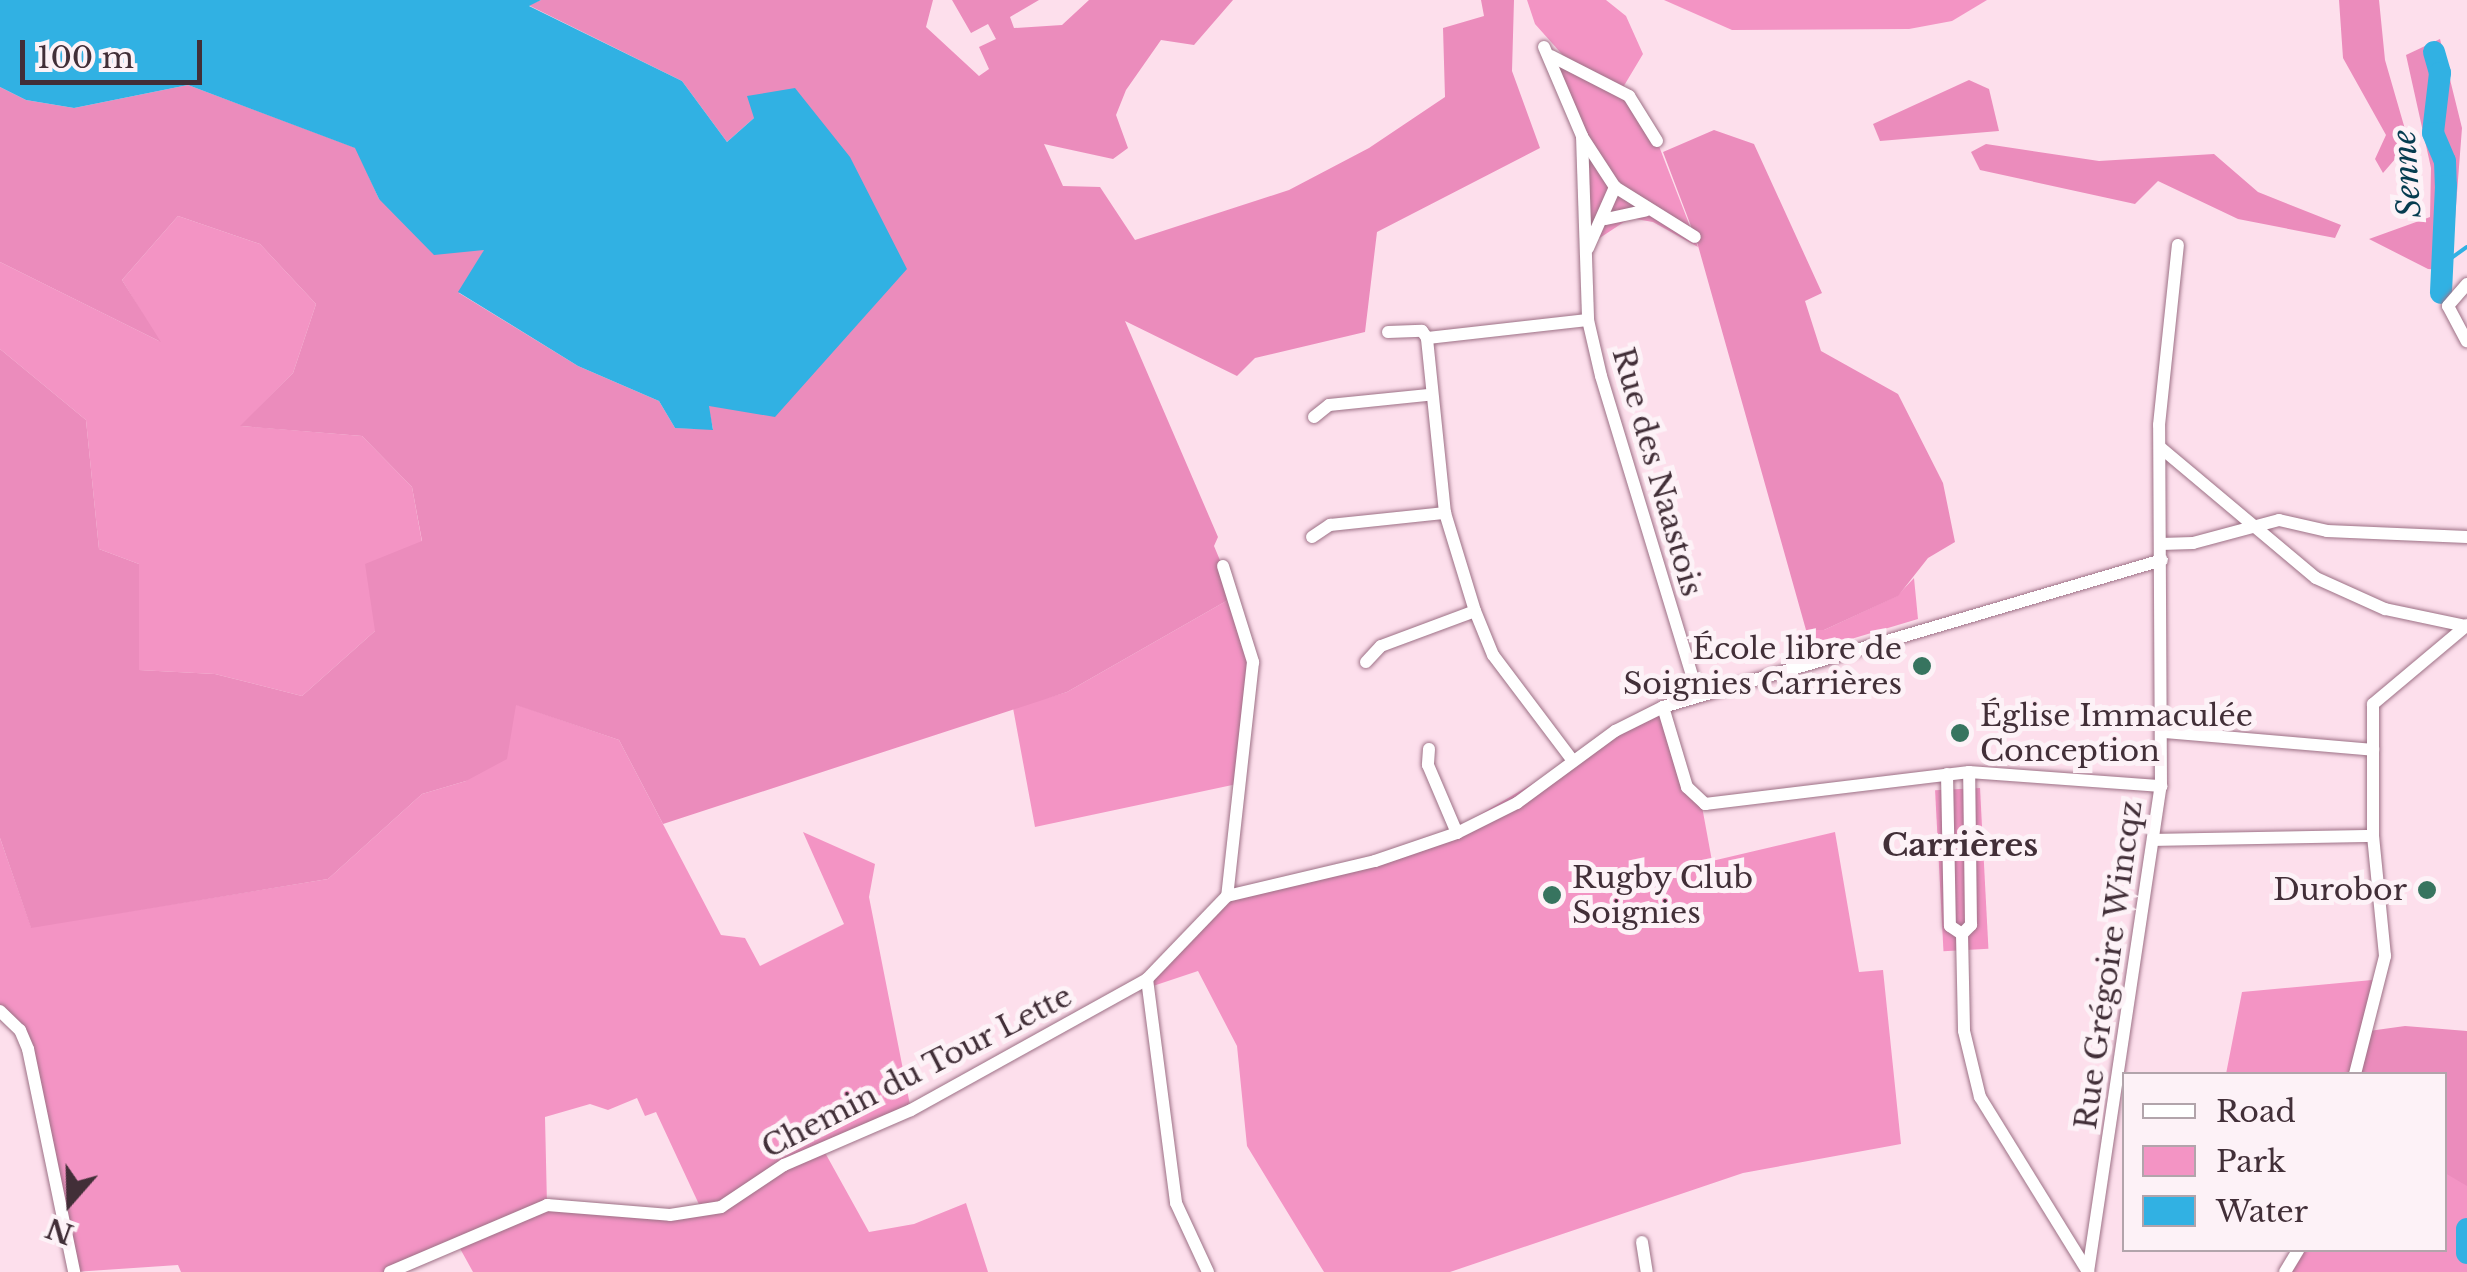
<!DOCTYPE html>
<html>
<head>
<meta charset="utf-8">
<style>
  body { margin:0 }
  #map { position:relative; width:2467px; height:1272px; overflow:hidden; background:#fddfec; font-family:"Libre Baskerville",serif }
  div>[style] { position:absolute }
  .green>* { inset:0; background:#f394c4; transform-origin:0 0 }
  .forest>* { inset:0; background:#eb8cbc }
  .water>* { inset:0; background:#31b1e3 }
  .stream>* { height:4px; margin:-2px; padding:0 2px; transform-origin:2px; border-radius:2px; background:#31b1e3 }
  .river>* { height:22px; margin:-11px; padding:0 11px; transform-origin:11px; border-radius:11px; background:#31b1e3 }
  .roads { filter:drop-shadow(0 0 2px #9d7186) drop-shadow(0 0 2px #9d7186) }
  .street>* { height:12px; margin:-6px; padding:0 6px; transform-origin:6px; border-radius:6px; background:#fff }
  .dots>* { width:28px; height:28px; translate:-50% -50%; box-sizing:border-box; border:5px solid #fdf2f7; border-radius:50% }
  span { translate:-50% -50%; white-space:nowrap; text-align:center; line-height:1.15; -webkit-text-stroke:10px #fdf2f7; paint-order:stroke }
  .street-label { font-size:30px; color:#422f38 }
  .poi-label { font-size:30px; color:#422f38 }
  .right { translate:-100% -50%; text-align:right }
  .left { translate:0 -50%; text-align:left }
  .water-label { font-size:32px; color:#053c50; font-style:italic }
  .neighbourhood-label { font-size:32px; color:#422f38; font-weight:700 }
  .legend { position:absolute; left:2122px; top:1072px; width:325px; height:180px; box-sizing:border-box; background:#fdf2f7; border:2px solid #b2a4ab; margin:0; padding:12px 18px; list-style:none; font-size:30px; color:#422f38 }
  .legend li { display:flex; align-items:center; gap:20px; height:50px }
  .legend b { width:50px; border:2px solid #b2a4ab }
  .north { position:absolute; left:20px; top:1152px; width:100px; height:100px; -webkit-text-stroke:8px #fdf2f7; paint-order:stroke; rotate:200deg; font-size:28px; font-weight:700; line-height:40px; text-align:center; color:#422f38 }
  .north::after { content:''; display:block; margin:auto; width:35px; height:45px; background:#422f38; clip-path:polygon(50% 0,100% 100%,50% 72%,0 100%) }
  .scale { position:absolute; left:20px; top:40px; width:182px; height:45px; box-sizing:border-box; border:5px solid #422f38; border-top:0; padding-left:12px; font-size:30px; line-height:35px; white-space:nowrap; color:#422f38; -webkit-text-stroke:8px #fdf2f7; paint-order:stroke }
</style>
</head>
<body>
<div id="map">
  <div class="green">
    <div style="clip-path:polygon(1527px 0,1606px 0,1626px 16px,1643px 54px,1622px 89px,1657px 141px,1698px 247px,1653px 222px,1630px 218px,1583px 249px,1576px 134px,1547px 59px,1568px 61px,1535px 24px)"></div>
    <div style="clip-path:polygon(1664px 0,1987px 0,1952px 21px,1909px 29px,1732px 30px)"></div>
    <div style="clip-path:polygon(178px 216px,260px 244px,316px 304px,293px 373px,241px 426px,362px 436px,412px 487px,422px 542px,375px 631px,302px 696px,215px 674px,138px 670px,139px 564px,99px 549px,86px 420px,0 349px,0 262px,159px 341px,122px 280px)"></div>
    <div style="clip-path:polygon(1914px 578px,1918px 619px,1811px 651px,1806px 630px,1824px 630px,1897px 596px)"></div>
    <div style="clip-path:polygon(1235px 596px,1251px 645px,1237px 784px,1035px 827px,1013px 708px,1067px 692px)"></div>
    <div style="clip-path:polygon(evenodd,515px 704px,619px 740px,721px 935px,745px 938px,760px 966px,844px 924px,803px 832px,875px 864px,869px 897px,911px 1110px,823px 1149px,869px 1232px,914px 1224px,966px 1203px,988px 1272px,473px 1272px,457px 1243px,390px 1272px,181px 1272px,178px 1265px,74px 1272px,28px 1049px,0 1011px,0 838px,31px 927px,328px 879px,422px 794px,466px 781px,515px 704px,637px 1098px,645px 1116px,656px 1112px,703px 1213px,547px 1205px,545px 1117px,590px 1104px,608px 1110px,637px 1098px)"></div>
    <div style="clip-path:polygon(1663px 707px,1687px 787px,1701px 801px,1712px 861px,1835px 832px,1859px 972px,1883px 970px,1901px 1144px,1743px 1173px,1450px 1272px,1324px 1272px,1247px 1146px,1237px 1046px,1198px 971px,1153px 986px,1154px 978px,1227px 896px,1428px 845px)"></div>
    <div style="left:1980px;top:788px;width:161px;height:45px;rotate:87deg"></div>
    <div style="clip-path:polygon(2383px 979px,2369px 1031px,2467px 1031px,2467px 1272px,2289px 1272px,2299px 1250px,2444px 1250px,2444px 1074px,2226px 1074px,2242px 992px)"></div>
  </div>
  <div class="forest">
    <div style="clip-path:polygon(541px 0,933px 0,926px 27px,979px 76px,989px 69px,979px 47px,996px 39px,988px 24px,971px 33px,952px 0,1039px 0,1010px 17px,1014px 28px,1062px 25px,1089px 0,1233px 0,1194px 45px,1161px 40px,1126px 90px,1116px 115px,1128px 148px,1113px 159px,1044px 144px,1063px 186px,1100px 187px,1135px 240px,1289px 190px,1369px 148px,1445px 97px,1443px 28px,1484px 16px,1481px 0,1514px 0,1512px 71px,1540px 148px,1377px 232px,1365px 332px,1255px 358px,1237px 376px,1125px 321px,1218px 537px,1214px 546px,1235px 596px,1067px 692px,663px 824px,619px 740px,516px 705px,507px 759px,466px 781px,422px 794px,328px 879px,31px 928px,0 838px,0 349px,86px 420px,99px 549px,139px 564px,139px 670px,215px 674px,302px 696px,375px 631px,365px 564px,422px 541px,412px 487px,362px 436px,240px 426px,293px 373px,316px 304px,260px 244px,178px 216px,122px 280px,161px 342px,0 262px,0 87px,26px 100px,74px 108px,188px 85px,356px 148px,379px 199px,485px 249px,459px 293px,578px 366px,659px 401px,675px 428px,713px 429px,708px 406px,754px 118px,727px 142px,682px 81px,528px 5px)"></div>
    <div style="clip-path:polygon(2339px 0,2379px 0,2385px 60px,2409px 143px,2383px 173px,2375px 159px,2386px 135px,2343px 58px)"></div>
    <div style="clip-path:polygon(2440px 39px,2462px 128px,2451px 271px,2428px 269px,2369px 239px,2430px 217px,2431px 168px,2406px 55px)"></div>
    <div style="clip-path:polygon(1969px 80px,1989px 89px,1999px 131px,1880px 141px,1873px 124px)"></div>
    <div style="clip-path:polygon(1714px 130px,1754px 144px,1822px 293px,1805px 301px,1821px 351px,1898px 394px,1943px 483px,1955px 542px,1928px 558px,1898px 596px,1824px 630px,1806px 630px,1697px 242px,1663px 152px)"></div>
    <div style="clip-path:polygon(1986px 144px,2099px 161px,2214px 154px,2258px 192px,2341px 225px,2335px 238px,2238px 219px,2158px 181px,2135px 204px,1980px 170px,1971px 152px)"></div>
    <div style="clip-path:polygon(2405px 1026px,2467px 1031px,2467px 1186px,2445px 1173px,2444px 1074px,2355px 1074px,2369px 1031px)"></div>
  </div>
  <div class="water">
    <div style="clip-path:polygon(0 0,541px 0,529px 6px,682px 81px,727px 142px,754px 118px,747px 96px,795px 88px,850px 157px,907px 269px,775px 417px,709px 406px,713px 430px,675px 428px,659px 401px,578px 366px,458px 292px,484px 250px,434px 255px,379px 199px,355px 148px,188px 85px,74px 108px,26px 100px,0 87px)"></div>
  </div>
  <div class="stream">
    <div style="left:2439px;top:267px;width:34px;rotate:-36deg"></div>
  </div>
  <div class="river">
    <div style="left:2434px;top:52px;width:22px;rotate:74deg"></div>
    <div style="left:2440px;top:73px;width:60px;rotate:96.7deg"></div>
    <div style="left:2433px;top:133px;width:30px;rotate:67deg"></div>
    <div style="left:2445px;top:161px;width:25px;rotate:88deg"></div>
    <div style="left:2446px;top:186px;width:107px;rotate:92.7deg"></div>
    <div style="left:2467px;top:1229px;width:24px;rotate:90deg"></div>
  </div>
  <div class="roads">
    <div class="street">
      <div style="left:1544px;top:47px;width:97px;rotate:66.9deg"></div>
      <div style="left:1582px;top:136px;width:184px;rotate:88.1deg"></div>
      <div style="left:1588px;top:320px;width:57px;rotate:76.9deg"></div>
      <div style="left:1601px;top:376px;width:334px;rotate:73.1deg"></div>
      <div style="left:1551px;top:56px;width:88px;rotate:27.1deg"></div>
      <div style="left:1629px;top:96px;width:53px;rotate:58.1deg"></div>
      <div style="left:1583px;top:138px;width:59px;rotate:56.9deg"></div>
      <div style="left:1615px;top:187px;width:94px;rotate:32deg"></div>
      <div style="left:1606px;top:219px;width:40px;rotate:-12deg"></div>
      <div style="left:1588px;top:248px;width:67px;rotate:-66.1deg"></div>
      <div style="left:2467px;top:284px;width:29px;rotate:131deg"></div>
      <div style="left:2448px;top:306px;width:40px;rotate:62deg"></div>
      <div style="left:1388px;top:332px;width:34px;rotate:-2deg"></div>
      <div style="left:1422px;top:331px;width:9px;rotate:54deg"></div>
      <div style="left:1314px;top:417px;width:19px;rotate:-39deg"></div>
      <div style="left:1329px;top:405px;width:100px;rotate:-5.8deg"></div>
      <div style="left:2161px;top:448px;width:202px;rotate:40deg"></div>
      <div style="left:2316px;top:578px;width:76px;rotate:24.2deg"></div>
      <div style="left:2385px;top:609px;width:83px;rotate:11.9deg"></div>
      <div style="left:1312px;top:537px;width:22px;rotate:-34deg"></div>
      <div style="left:1330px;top:525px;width:116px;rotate:-6deg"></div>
      <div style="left:2161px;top:544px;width:32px;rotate:-2deg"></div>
      <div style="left:2193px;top:543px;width:89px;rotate:-15deg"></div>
      <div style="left:2279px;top:520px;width:49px;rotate:12.9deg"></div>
      <div style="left:2327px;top:531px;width:140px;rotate:2.5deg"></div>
      <div style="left:1223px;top:566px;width:101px;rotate:72.6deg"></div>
      <div style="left:1253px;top:662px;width:235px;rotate:96.3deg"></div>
      <div style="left:1366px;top:662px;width:22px;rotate:-47deg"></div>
      <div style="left:1381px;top:646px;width:100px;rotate:-20.4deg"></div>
      <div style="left:1663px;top:707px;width:84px;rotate:73.3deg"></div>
      <div style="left:1687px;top:787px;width:25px;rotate:43deg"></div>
      <div style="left:1705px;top:804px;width:266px;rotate:-6.9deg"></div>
      <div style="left:1969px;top:772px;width:193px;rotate:4.2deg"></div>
      <div style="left:2165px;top:732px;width:209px;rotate:4.9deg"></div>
      <div style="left:1429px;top:749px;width:16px;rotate:94deg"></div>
      <div style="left:1428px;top:765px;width:74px;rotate:66.9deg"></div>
      <div style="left:1573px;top:761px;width:133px;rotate:-127deg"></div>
      <div style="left:1493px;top:655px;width:48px;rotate:-112.2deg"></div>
      <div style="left:1475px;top:611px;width:102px;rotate:-107deg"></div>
      <div style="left:1445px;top:513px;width:176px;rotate:-95.9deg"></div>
      <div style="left:1427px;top:338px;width:162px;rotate:-6.4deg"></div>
      <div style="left:1947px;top:774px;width:152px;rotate:88.9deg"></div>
      <div style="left:1950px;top:926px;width:14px;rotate:34deg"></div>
      <div style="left:1962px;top:934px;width:13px;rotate:-45deg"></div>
      <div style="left:1971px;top:925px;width:153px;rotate:-90.7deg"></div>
      <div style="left:2156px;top:840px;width:217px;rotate:-1.1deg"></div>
      <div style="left:1962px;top:934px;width:97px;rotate:88.8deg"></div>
      <div style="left:1964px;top:1031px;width:68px;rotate:76.4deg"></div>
      <div style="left:1980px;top:1097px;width:206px;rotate:58.3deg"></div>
      <div style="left:1147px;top:979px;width:226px;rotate:82.6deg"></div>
      <div style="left:1176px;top:1203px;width:76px;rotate:65.1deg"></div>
      <div style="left:0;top:1011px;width:28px;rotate:44deg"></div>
      <div style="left:20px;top:1030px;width:21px;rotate:67deg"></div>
      <div style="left:28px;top:1049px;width:228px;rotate:78.3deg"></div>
      <div style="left:2355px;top:1074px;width:122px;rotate:-75.7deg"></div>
      <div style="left:2385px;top:956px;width:121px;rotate:-95.7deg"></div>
      <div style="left:2373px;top:836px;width:132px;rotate:-90deg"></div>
      <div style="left:2373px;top:704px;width:123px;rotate:-40deg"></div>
      <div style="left:1642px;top:1242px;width:30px;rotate:81deg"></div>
      <div style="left:390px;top:1272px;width:171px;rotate:-23.1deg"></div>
      <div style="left:547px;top:1205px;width:123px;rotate:4.6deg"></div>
      <div style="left:670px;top:1215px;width:52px;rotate:-8.9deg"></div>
      <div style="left:721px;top:1207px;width:76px;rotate:-33.7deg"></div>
      <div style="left:784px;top:1165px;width:138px;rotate:-23.4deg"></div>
      <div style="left:911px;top:1110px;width:270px;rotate:-29deg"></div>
      <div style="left:1147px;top:979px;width:115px;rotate:-46.1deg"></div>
      <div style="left:1227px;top:896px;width:152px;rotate:-13.3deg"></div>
      <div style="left:1375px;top:861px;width:87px;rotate:-18.9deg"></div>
      <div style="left:1457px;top:833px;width:67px;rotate:-26.6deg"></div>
      <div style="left:1517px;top:803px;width:122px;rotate:-36.3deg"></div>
      <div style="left:1615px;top:731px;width:54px;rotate:-26.6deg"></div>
      <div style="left:1663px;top:707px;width:520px;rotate:-16.41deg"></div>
      <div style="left:2088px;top:1272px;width:491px;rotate:-81.5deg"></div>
      <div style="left:2161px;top:786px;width:361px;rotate:-90.3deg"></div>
      <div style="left:2159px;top:425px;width:181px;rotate:-84deg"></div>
      <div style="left:2285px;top:1272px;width:26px;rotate:-59deg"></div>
    </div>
  </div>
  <div class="dots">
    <div style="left:1922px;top:666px;background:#37745f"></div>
    <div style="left:1960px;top:733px;background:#37745f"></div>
    <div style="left:2427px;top:890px;background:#37745f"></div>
    <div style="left:1552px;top:895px;background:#37745f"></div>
  </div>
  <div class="street-label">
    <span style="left:1657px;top:472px;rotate:74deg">Rue des Naastois</span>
    <span style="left:2109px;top:965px;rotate:-82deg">Rue Grégoire Wincqz</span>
    <span style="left:917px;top:1072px;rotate:-27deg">Chemin du Tour Lette</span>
  </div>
  <div class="poi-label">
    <span class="right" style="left:1902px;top:666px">École libre de<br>Soignies Carrières</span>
    <span class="left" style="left:1980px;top:733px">Église Immaculée<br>Conception</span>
    <span class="left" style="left:1572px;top:895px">Rugby Club<br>Soignies</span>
    <span class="right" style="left:2407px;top:890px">Durobor</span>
  </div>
  <div class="water-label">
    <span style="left:2407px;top:174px;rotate:-94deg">Senne</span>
  </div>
  <div class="neighbourhood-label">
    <span style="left:1960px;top:845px">Carrières</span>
  </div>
  <ul class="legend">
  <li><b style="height:12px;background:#fff"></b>Road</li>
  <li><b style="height:28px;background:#f394c4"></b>Park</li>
  <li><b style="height:28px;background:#31b1e3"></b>Water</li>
  </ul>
  <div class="north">N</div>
  <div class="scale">100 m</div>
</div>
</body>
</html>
